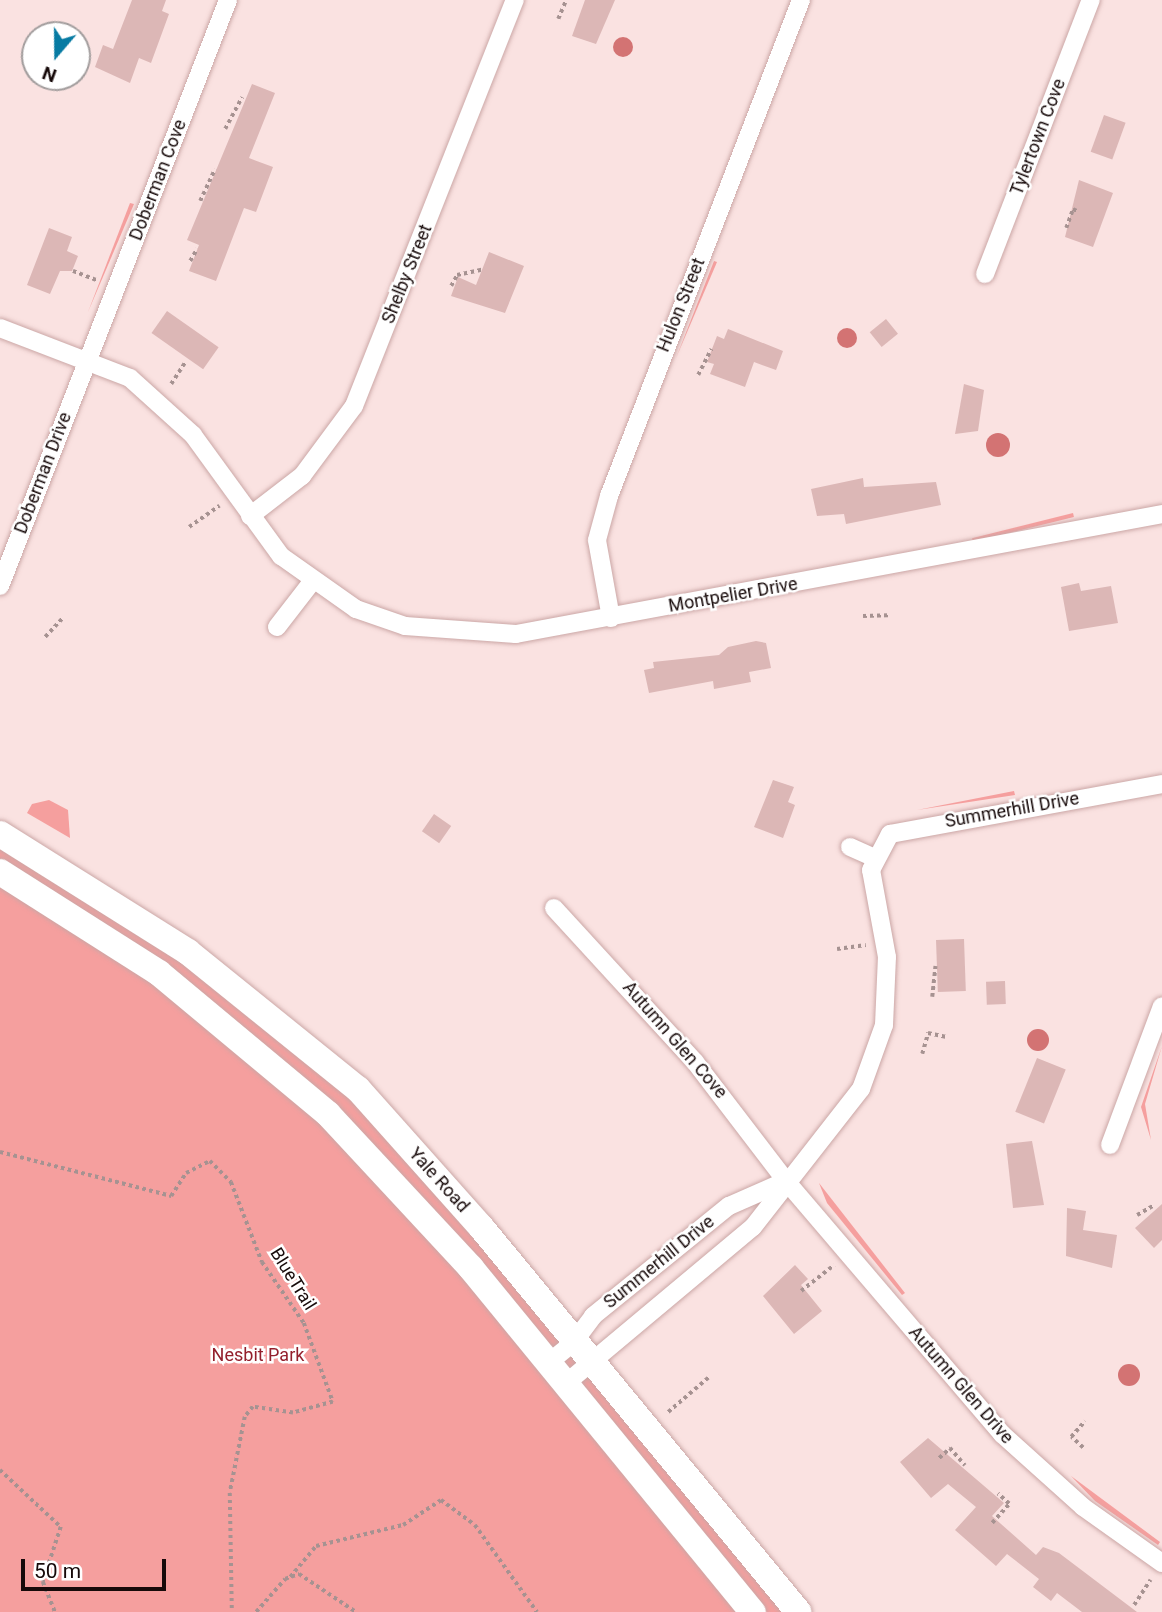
<!DOCTYPE html>
<html>
<head>
<meta charset="utf-8">
<style>
  body { margin:0 }
  #map { position:relative; width:1162px; height:1612px; overflow:hidden; background:#fae2e1; font-family:Roboto,sans-serif }
  div>[style] { position:absolute }
  .green>* { inset:0; background:#f59f9e; transform-origin:0 0 }
  .water>* { inset:0; background:#d37373 }
  .round { border-radius:50% }
  .building>* { inset:0; background:#dcb7b6; transform-origin:0 0 }
  .path>* { height:3.5px; margin-top:-1.75px; transform-origin:0; background:repeating-linear-gradient(90deg,#a69291 0 3.5px,transparent 0 7px) }
  .roads { filter:drop-shadow(0 0 2px #cba7a6) drop-shadow(0 0 2px #cba7a6) }
  .minor>* { height:18px; margin:-9px; padding:0 9px; transform-origin:9px; border-radius:9px; background:#fff }
  .secondary>* { height:26px; margin:-13px; padding:0 13px; transform-origin:13px; border-radius:13px; background:#fff }
  span { translate:-50% -50%; white-space:nowrap; text-align:center; line-height:1.15; -webkit-text-stroke:5px #fff; paint-order:stroke }
  .street-label { font-size:18px; color:#170a0a }
  .park-label { font-size:18px; color:#94202d }
  .north { position:absolute; left:21px; top:21px; width:70px; height:70px; box-sizing:border-box; background:#fff; border:2px solid #a29d9d; border-radius:50%; rotate:200deg; font-size:19px; font-weight:700; line-height:28px; text-align:center; color:#170a0a }
  .north::after { content:''; display:block; margin:auto; width:24px; height:32px; background:#077ba3; clip-path:polygon(50% 0,100% 100%,50% 72%,0 100%) }
  .scale { position:absolute; left:21px; top:1559px; width:145px; height:32px; box-sizing:border-box; border:4px solid #170a0a; border-top:0; padding-left:9px; font-size:21px; line-height:24px; white-space:nowrap; color:#170a0a; -webkit-text-stroke:5px #fff; paint-order:stroke }
</style>
</head>
<body>
<div id="map">
  <div class="green">
    <div style="clip-path:polygon(130px 203px,134px 204px,88px 312px)"></div>
    <div style="clip-path:polygon(714px 261px,717px 262px,676px 358px)"></div>
    <div style="left:1073px;top:513px;width:4px;height:104px;rotate:76deg"></div>
    <div style="clip-path:polygon(1014px 791px,1015px 795px,917px 810px)"></div>
    <div style="clip-path:polygon(49px 800px,68px 810px,70px 838px,27px 813px,32px 804px)"></div>
    <div style="clip-path:polygon(0 826px,350px 1079px,804px 1612px,0 1612px)"></div>
    <div style="clip-path:polygon(1162px 1046px,1145px 1104px,1151px 1140px,1141px 1107px)"></div>
    <div style="clip-path:polygon(819px 1183px,905px 1293px,902px 1295px,827px 1203px)"></div>
    <div style="clip-path:polygon(1071px 1476px,1160px 1542px,1158px 1545px,1095px 1501px)"></div>
  </div>
  <div class="water">
    <div class="round" style="left:613px;top:37px;width:20px;height:20px"></div>
    <div class="round" style="left:837px;top:328px;width:20px;height:20px"></div>
    <div class="round" style="left:986px;top:433px;width:24px;height:24px"></div>
    <div class="round" style="left:1027px;top:1029px;width:22px;height:22px"></div>
    <div class="round" style="left:1118px;top:1364px;width:22px;height:22px"></div>
  </div>
  <div class="building">
    <div style="clip-path:polygon(132px 0,166px 0,162px 11px,169px 14px,151px 63px,139px 58px,130px 83px,95px 67px,103px 45px,113px 49px)"></div>
    <div style="clip-path:polygon(585px 0,615px 0,596px 44px,572px 36px)"></div>
    <div style="clip-path:polygon(252px 84px,275px 93px,249px 158px,273px 167px,256px 212px,244px 208px,216px 281px,189px 271px,199px 245px,187px 240px)"></div>
    <div style="left:1104px;top:115px;width:23px;height:39px;rotate:20deg"></div>
    <div style="clip-path:polygon(1079px 180px,1113px 193px,1093px 247px,1065px 237px)"></div>
    <div style="clip-path:polygon(49px 228px,72px 237px,67px 251px,78px 256px,72px 271px,60px 271px,50px 294px,27px 285px)"></div>
    <div style="clip-path:polygon(489px 252px,524px 266px,505px 313px,451px 296px,458px 277px,476px 285px)"></div>
    <div style="left:167px;top:311px;width:63px;height:27px;rotate:35deg"></div>
    <div style="left:886px;top:319px;width:19px;height:21px;rotate:51deg"></div>
    <div style="clip-path:polygon(728px 329px,783px 351px,776px 370px,754px 362px,745px 387px,710px 374px,714px 364px,707px 362px,717px 336px,724px 339px)"></div>
    <div style="clip-path:polygon(964px 384px,984px 390px,978px 431px,955px 434px)"></div>
    <div style="clip-path:polygon(863px 478px,864px 487px,936px 482px,941px 505px,846px 524px,844px 514px,817px 516px,811px 489px)"></div>
    <div style="clip-path:polygon(1079px 583px,1081px 591px,1111px 586px,1118px 623px,1069px 631px,1061px 587px)"></div>
    <div style="clip-path:polygon(756px 641px,766px 643px,771px 668px,749px 672px,751px 682px,714px 689px,713px 681px,649px 693px,644px 670px,654px 668px,653px 662px,719px 655px,728px 647px)"></div>
    <div style="clip-path:polygon(773px 780px,794px 787px,788px 802px,795px 805px,783px 838px,754px 827px)"></div>
    <div style="left:434px;top:814px;width:21px;height:21px;rotate:35deg"></div>
    <div style="left:964px;top:939px;width:52px;height:28px;rotate:88deg"></div>
    <div style="left:1005px;top:981px;width:23px;height:19px;rotate:88deg"></div>
    <div style="left:1037px;top:1058px;width:31px;height:58px;rotate:22deg"></div>
    <div style="clip-path:polygon(1032px 1141px,1044px 1205px,1013px 1208px,1006px 1144px)"></div>
    <div style="clip-path:polygon(1162px 1204px,1162px 1240px,1154px 1248px,1135px 1228px)"></div>
    <div style="clip-path:polygon(1067px 1208px,1086px 1211px,1083px 1230px,1117px 1235px,1112px 1268px,1066px 1256px)"></div>
    <div style="clip-path:polygon(795px 1265px,808px 1279px,801px 1285px,822px 1311px,794px 1334px,763px 1296px)"></div>
    <div style="clip-path:polygon(928px 1438px,1004px 1503px,992px 1516px,1036px 1555px,1043px 1547px,1059px 1553px,1137px 1612px,1082px 1612px,1057px 1593px,1051px 1601px,1033px 1587px,1039px 1579px,1007px 1554px,996px 1566px,955px 1530px,976px 1507px,948px 1484px,931px 1498px,900px 1462px)"></div>
  </div>
  <div class="path">
    <div style="left:558px;top:19px;width:21px;rotate:-67deg"></div>
    <div style="left:225px;top:129px;width:36px;rotate:-62deg"></div>
    <div style="left:200px;top:201px;width:35px;rotate:-65deg"></div>
    <div style="left:1066px;top:228px;width:20px;rotate:-70deg"></div>
    <div style="left:1073px;top:209px;width:4px;rotate:27deg"></div>
    <div style="left:190px;top:261px;width:14px;rotate:-60deg"></div>
    <div style="left:73px;top:271px;width:26px;rotate:21deg"></div>
    <div style="left:451px;top:286px;width:13px;rotate:-61deg"></div>
    <div style="left:457px;top:275px;width:25px;rotate:-12deg"></div>
    <div style="left:698px;top:375px;width:29px;rotate:-63deg"></div>
    <div style="left:171px;top:384px;width:27px;rotate:-57deg"></div>
    <div style="left:189px;top:527px;width:37px;rotate:-35deg"></div>
    <div style="left:863px;top:616px;width:25px;rotate:-2deg"></div>
    <div style="left:45px;top:637px;width:26px;rotate:-47deg"></div>
    <div style="left:837px;top:949px;width:29px;rotate:-8deg"></div>
    <div style="left:932px;top:997px;width:31px;rotate:-84deg"></div>
    <div style="left:922px;top:1054px;width:22px;rotate:-74deg"></div>
    <div style="left:928px;top:1033px;width:19px;rotate:12deg"></div>
    <div style="left:0;top:1152px;width:177px;rotate:14.4deg"></div>
    <div style="left:171px;top:1196px;width:27px;rotate:-57deg"></div>
    <div style="left:186px;top:1173px;width:27px;rotate:-27deg"></div>
    <div style="left:210px;top:1161px;width:30px;rotate:45deg"></div>
    <div style="left:231px;top:1182px;width:86px;rotate:68.8deg"></div>
    <div style="left:262px;top:1262px;width:74px;rotate:55.5deg"></div>
    <div style="left:304px;top:1323px;width:84px;rotate:69.8deg"></div>
    <div style="left:333px;top:1402px;width:41px;rotate:164.6deg"></div>
    <div style="left:293px;top:1413px;width:40px;rotate:-171.5deg"></div>
    <div style="left:253px;top:1407px;width:13px;rotate:129deg"></div>
    <div style="left:245px;top:1417px;width:77px;rotate:101.2deg"></div>
    <div style="left:230px;top:1493px;width:119px;rotate:89deg"></div>
    <div style="left:1137px;top:1215px;width:20px;rotate:-30deg"></div>
    <div style="left:801px;top:1291px;width:42px;rotate:-38.2deg"></div>
    <div style="left:668px;top:1412px;width:55px;rotate:-40.6deg"></div>
    <div style="left:1083px;top:1448px;width:16px;rotate:-137deg"></div>
    <div style="left:1071px;top:1437px;width:21px;rotate:-49deg"></div>
    <div style="left:939px;top:1458px;width:15px;rotate:-42deg"></div>
    <div style="left:950px;top:1448px;width:23px;rotate:49deg"></div>
    <div style="left:0;top:1470px;width:83px;rotate:43.1deg"></div>
    <div style="left:61px;top:1527px;width:58px;rotate:108.1deg"></div>
    <div style="left:43px;top:1582px;width:32px;rotate:68deg"></div>
    <div style="left:992px;top:1523px;width:25px;rotate:-48deg"></div>
    <div style="left:1009px;top:1504px;width:15px;rotate:-138deg"></div>
    <div style="left:290px;top:1577px;width:40px;rotate:-50deg"></div>
    <div style="left:316px;top:1546px;width:89px;rotate:-13.6deg"></div>
    <div style="left:403px;top:1525px;width:45px;rotate:-33.3deg"></div>
    <div style="left:441px;top:1500px;width:42px;rotate:36.3deg"></div>
    <div style="left:475px;top:1525px;width:107px;rotate:54.5deg"></div>
    <div style="left:1134px;top:1605px;width:30px;rotate:-57deg"></div>
    <div style="left:256px;top:1612px;width:44px;rotate:-48.7deg"></div>
    <div style="left:285px;top:1579px;width:15px;rotate:-20deg"></div>
    <div style="left:299px;top:1574px;width:69px;rotate:33.7deg"></div>
  </div>
  <div class="roads">
    <div class="minor">
      <div style="left:985px;top:274px;width:294px;rotate:-68.9deg"></div>
      <div style="left:0;top:328px;width:139px;rotate:21deg"></div>
      <div style="left:130px;top:378px;width:85px;rotate:42.1deg"></div>
      <div style="left:193px;top:435px;width:150px;rotate:54deg"></div>
      <div style="left:281px;top:556px;width:92px;rotate:35.2deg"></div>
      <div style="left:356px;top:609px;width:52px;rotate:19.1deg"></div>
      <div style="left:405px;top:626px;width:111px;rotate:4.1deg"></div>
      <div style="left:516px;top:634px;width:657px;rotate:-10.52deg"></div>
      <div style="left:250px;top:516px;width:66px;rotate:-37.6deg"></div>
      <div style="left:302px;top:476px;width:87px;rotate:-53.4deg"></div>
      <div style="left:354px;top:406px;width:437px;rotate:-68.4deg"></div>
      <div style="left:0;top:586px;width:629px;rotate:-68.74deg"></div>
      <div style="left:611px;top:618px;width:79px;rotate:-100.2deg"></div>
      <div style="left:597px;top:540px;width:46px;rotate:-74.7deg"></div>
      <div style="left:609px;top:496px;width:532px;rotate:-68.84deg"></div>
      <div style="left:277px;top:627px;width:56px;rotate:-52.3deg"></div>
      <div style="left:850px;top:847px;width:27px;rotate:24deg"></div>
      <div style="left:554px;top:908px;width:209px;rotate:47.5deg"></div>
      <div style="left:695px;top:1062px;width:150px;rotate:52.6deg"></div>
      <div style="left:786px;top:1181px;width:333px;rotate:49.5deg"></div>
      <div style="left:1002px;top:1434px;width:109px;rotate:42deg"></div>
      <div style="left:1083px;top:1507px;width:97px;rotate:35.3deg"></div>
      <div style="left:1110px;top:1145px;width:148px;rotate:-69.5deg"></div>
      <div style="left:547px;top:1364px;width:33px;rotate:-39deg"></div>
      <div style="left:573px;top:1343px;width:34px;rotate:-53deg"></div>
      <div style="left:593px;top:1316px;width:175px;rotate:-39deg"></div>
      <div style="left:729px;top:1206px;width:62px;rotate:-23.7deg"></div>
      <div style="left:564px;top:1385px;width:246px;rotate:-39.9deg"></div>
      <div style="left:753px;top:1227px;width:175px;rotate:-52deg"></div>
      <div style="left:861px;top:1089px;width:68px;rotate:-70.2deg"></div>
      <div style="left:884px;top:1025px;width:68px;rotate:-87.5deg"></div>
      <div style="left:887px;top:957px;width:88px;rotate:-100.4deg"></div>
      <div style="left:871px;top:870px;width:41px;rotate:-62.2deg"></div>
      <div style="left:890px;top:834px;width:277px;rotate:-10.4deg"></div>
    </div>
    <div class="secondary">
      <div style="left:0;top:834px;width:222px;rotate:32.1deg"></div>
      <div style="left:188px;top:952px;width:218px;rotate:38.9deg"></div>
      <div style="left:358px;top:1089px;width:185px;rotate:48.3deg"></div>
      <div style="left:481px;top:1227px;width:499px;rotate:50.5deg"></div>
      <div style="left:0;top:872px;width:188px;rotate:32.4deg"></div>
      <div style="left:159px;top:973px;width:220px;rotate:39.8deg"></div>
      <div style="left:328px;top:1114px;width:210px;rotate:47.1deg"></div>
      <div style="left:471px;top:1268px;width:445px;rotate:50.7deg"></div>
    </div>
  </div>
  <div class="street-label">
    <span style="left:1038px;top:137px;rotate:-69deg">Tylertown Cove</span>
    <span style="left:158px;top:180px;rotate:-69deg">Doberman Cove</span>
    <span style="left:407px;top:274px;rotate:-68deg">Shelby Street</span>
    <span style="left:681px;top:305px;rotate:-68deg">Hulon Street</span>
    <span style="left:43px;top:473px;rotate:-69deg">Doberman Drive</span>
    <span style="left:733px;top:595px;rotate:-10deg">Montpelier Drive</span>
    <span style="left:1012px;top:810px;rotate:-10deg">Summerhill Drive</span>
    <span style="left:675px;top:1040px;rotate:49deg">Autumn Glen Cove</span>
    <span style="left:439px;top:1180px;rotate:48deg">Yale Road</span>
    <span style="left:659px;top:1262px;rotate:-39deg">Summerhill Drive</span>
    <span style="left:293px;top:1279px;rotate:58deg">BlueTrail</span>
    <span style="left:961px;top:1385px;rotate:49deg">Autumn Glen Drive</span>
  </div>
  <div class="park-label">
    <span style="left:258px;top:1355px">Nesbit Park</span>
  </div>
  <div class="north">N</div>
  <div class="scale">50 m</div>
</div>
</body>
</html>
